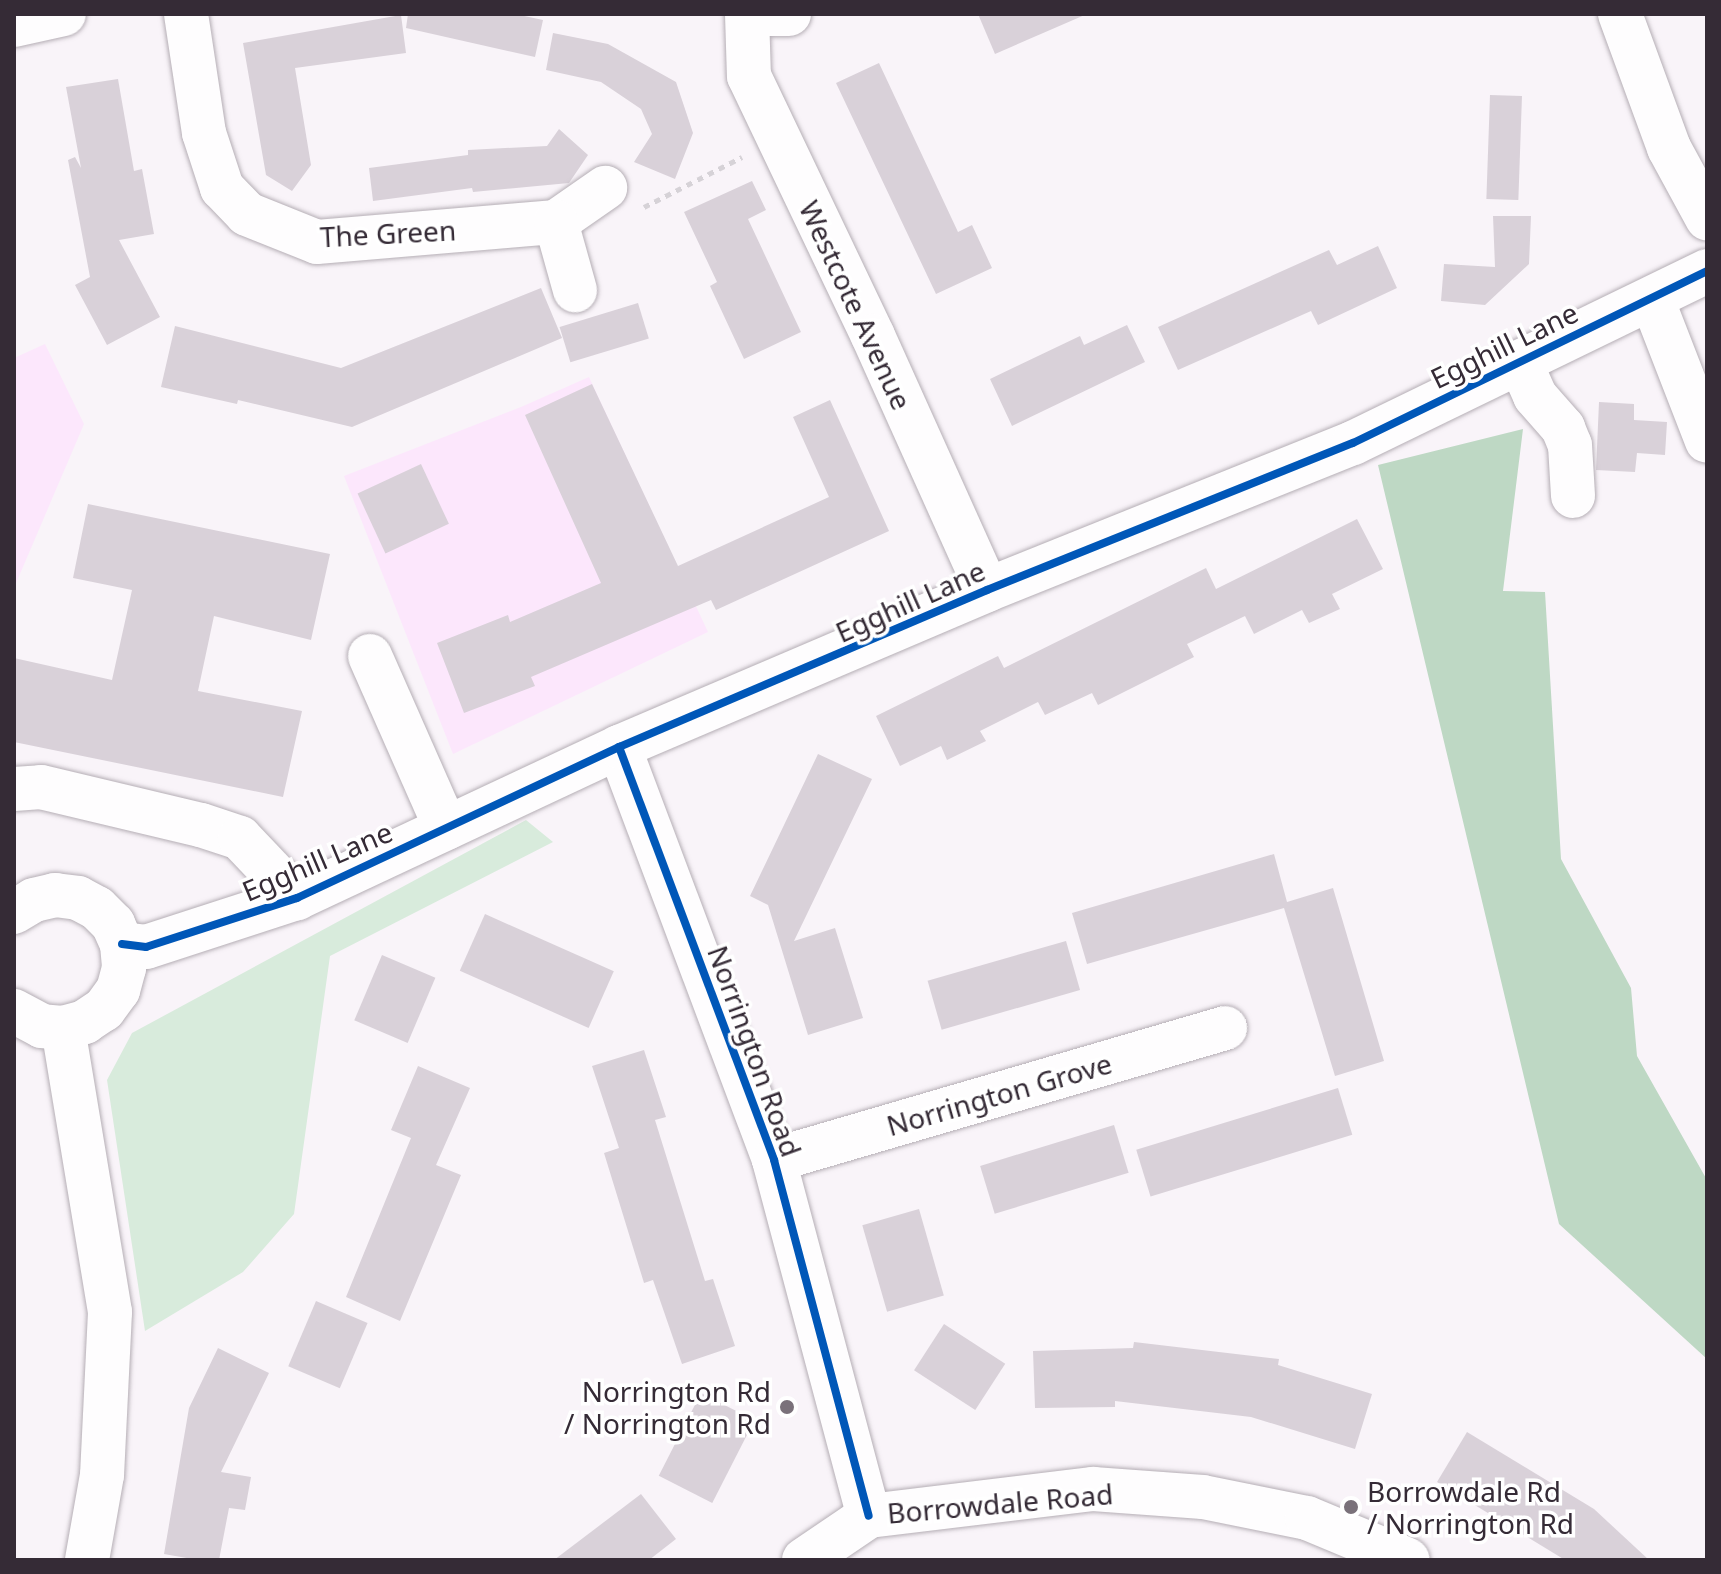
<!DOCTYPE html>
<html>
<head>
<meta charset="utf-8">
<style>
  body { margin:0 }
  #map { position:relative; width:1721px; height:1574px; overflow:hidden; background:#f9f4f9; font-family:"Noto Sans",sans-serif }
  div>[style] { position:absolute }
  .built>* { inset:0; background:#fce7fc }
  .green>* { inset:0; background:#d8ebdc }
  .forest>* { inset:0; background:#bed8c4 }
  .building>* { inset:0; background:#d9d1d9; transform-origin:0 0 }
  .path>* { height:5px; margin-top:-2.5px; transform-origin:0; background:repeating-linear-gradient(90deg,#d6d2d7 0 6px,transparent 0 12px) }
  .roads { filter:drop-shadow(0 0 2px #b5aeb5) drop-shadow(0 0 2px #b5aeb5) }
  .minor>* { height:44px; margin:-22px; padding:0 22px; transform-origin:22px; border-radius:22px; background:#fefdfe }
  .cycleway>* { height:8px; margin:-4px; padding:0 4px; transform-origin:4px; border-radius:4px; background:#0057b8 }
  .dots>* { width:22px; height:22px; translate:-50% -50%; box-sizing:border-box; border:4px solid #fff; border-radius:50% }
  span { translate:-50% -50%; white-space:nowrap; text-align:center; line-height:1.15; -webkit-text-stroke:7px #fff; paint-order:stroke }
  .street-label { font-size:28px; color:#352b36 }
  .poi-label { font-size:28px; color:#352b36 }
  .right { translate:-100% -50%; text-align:right }
  .left { translate:0 -50%; text-align:left }
  .frame { position:absolute; inset:0; border:16px solid #352b36; pointer-events:none }
</style>
</head>
<body>
<div id="map">
  <div class="built">
    <div style="clip-path:polygon(45px 344px,84px 424px,14px 588px,14px 358px)"></div>
    <div style="clip-path:polygon(589px 377px,708px 632px,453px 754px,344px 476px,521px 407px)"></div>
  </div>
  <div class="green">
    <div style="clip-path:polygon(526px 820px,553px 842px,330px 956px,294px 1214px,243px 1272px,145px 1331px,107px 1080px,132px 1033px)"></div>
  </div>
  <div class="forest">
    <div style="clip-path:polygon(1523px 429px,1503px 591px,1545px 592px,1561px 859px,1631px 988px,1637px 1056px,1707px 1180px,1707px 1359px,1559px 1224px,1378px 465px)"></div>
  </div>
  <div class="building">
    <div style="clip-path:polygon(408px 14px,515px 14px,543px 20px,535px 57px,406px 28px)"></div>
    <div style="clip-path:polygon(978px 14px,1087px 14px,995px 54px)"></div>
    <div style="clip-path:polygon(401px 15px,406px 53px,295px 68px,311px 165px,292px 191px,266px 175px,243px 43px)"></div>
    <div style="clip-path:polygon(553px 33px,608px 44px,676px 82px,693px 133px,675px 179px,634px 162px,652px 134px,641px 109px,601px 82px,546px 70px)"></div>
    <div style="clip-path:polygon(879px 63px,958px 232px,972px 225px,992px 268px,936px 294px,836px 83px)"></div>
    <div style="clip-path:polygon(118px 79px,134px 171px,142px 169px,154px 234px,119px 240px,160px 317px,107px 345px,75px 285px,90px 277px,68px 160px,75px 157px,81px 168px,66px 87px)"></div>
    <div style="left:1490px;top:95px;width:32px;height:104px;rotate:2deg"></div>
    <div style="clip-path:polygon(559px 129px,588px 155px,569px 183px,473px 192px,472px 188px,373px 201px,369px 168px,468px 155px,468px 150px,547px 146px)"></div>
    <div style="clip-path:polygon(752px 181px,766px 210px,748px 219px,801px 332px,744px 359px,710px 286px,717px 282px,684px 212px)"></div>
    <div style="clip-path:polygon(1493px 216px,1531px 216px,1529px 264px,1485px 305px,1441px 301px,1444px 264px,1495px 267px)"></div>
    <div style="clip-path:polygon(1378px 246px,1397px 288px,1318px 325px,1311px 311px,1178px 370px,1158px 327px,1329px 250px,1337px 265px)"></div>
    <div style="clip-path:polygon(541px 288px,562px 338px,352px 427px,238px 400px,237px 404px,161px 387px,175px 326px,341px 368px)"></div>
    <div style="left:638px;top:303px;width:37px;height:82px;rotate:73deg"></div>
    <div style="clip-path:polygon(1127px 325px,1145px 362px,1012px 426px,990px 379px,1080px 336px,1084px 345px)"></div>
    <div style="clip-path:polygon(592px 384px,678px 566px,829px 497px,793px 417px,830px 400px,889px 531px,716px 610px,711px 600px,531px 677px,535px 686px,464px 713px,437px 643px,508px 615px,510px 622px,601px 583px,525px 415px)"></div>
    <div style="clip-path:polygon(1599px 402px,1634px 404px,1634px 420px,1667px 422px,1665px 455px,1637px 453px,1635px 472px,1596px 470px)"></div>
    <div style="left:421px;top:464px;width:66px;height:70px;rotate:65deg"></div>
    <div style="clip-path:polygon(88px 504px,330px 554px,311px 640px,214px 616px,198px 691px,302px 711px,283px 797px,14px 742px,14px 658px,112px 680px,132px 590px,73px 578px)"></div>
    <div style="clip-path:polygon(1357px 519px,1383px 569px,1332px 594px,1340px 609px,1309px 623px,1302px 610px,1254px 634px,1245px 616px,1187px 644px,1194px 657px,1098px 705px,1092px 693px,1045px 715px,1038px 702px,980px 731px,986px 741px,947px 760px,941px 746px,900px 766px,876px 716px,998px 656px,1004px 668px,1206px 568px,1216px 589px)"></div>
    <div style="clip-path:polygon(818px 754px,872px 779px,794px 941px,835px 928px,863px 1018px,808px 1035px,768px 905px,750px 896px)"></div>
    <div style="clip-path:polygon(1274px 854px,1287px 902px,1333px 888px,1384px 1061px,1335px 1076px,1284px 908px,1087px 964px,1072px 913px)"></div>
    <div style="left:485px;top:914px;width:141px;height:62px;rotate:24deg"></div>
    <div style="left:1066px;top:941px;width:51px;height:144px;rotate:74deg"></div>
    <div style="left:382px;top:955px;width:58px;height:71px;rotate:23deg"></div>
    <div style="clip-path:polygon(644px 1050px,666px 1117px,655px 1120px,705px 1281px,713px 1279px,735px 1346px,682px 1364px,653px 1280px,644px 1283px,604px 1153px,619px 1148px,592px 1066px)"></div>
    <div style="clip-path:polygon(418px 1066px,470px 1088px,436px 1165px,461px 1175px,400px 1321px,346px 1297px,411px 1138px,391px 1130px)"></div>
    <div style="left:1338px;top:1088px;width:49px;height:211px;rotate:73deg"></div>
    <div style="left:1114px;top:1125px;width:50px;height:140px;rotate:73deg"></div>
    <div style="left:919px;top:1209px;width:90px;height:59px;rotate:74deg"></div>
    <div style="left:316px;top:1301px;width:56px;height:71px;rotate:23deg"></div>
    <div style="left:944px;top:1324px;width:73px;height:55px;rotate:33deg"></div>
    <div style="clip-path:polygon(1134px 1342px,1279px 1359px,1278px 1365px,1372px 1394px,1355px 1449px,1251px 1417px,1115px 1401px,1115px 1407px,1035px 1408px,1033px 1351px,1133px 1348px)"></div>
    <div style="clip-path:polygon(218px 1348px,269px 1373px,221px 1472px,251px 1477px,245px 1510px,229px 1508px,219px 1560px,198px 1560px,164px 1554px,189px 1408px)"></div>
    <div style="left:701px;top:1393px;width:60px;height:93px;rotate:27deg"></div>
    <div style="clip-path:polygon(1467px 1432px,1594px 1509px,1649px 1560px,1565px 1560px,1437px 1482px)"></div>
    <div style="clip-path:polygon(641px 1494px,676px 1539px,649px 1560px,554px 1560px)"></div>
  </div>
  <div class="path">
    <div style="left:644px;top:207px;width:110px;rotate:-27deg"></div>
  </div>
  <div class="roads">
    <div class="minor">
      <div style="left:186px;top:14px;width:120px;rotate:81.4deg"></div>
      <div style="left:204px;top:133px;width:58px;rotate:71.9deg"></div>
      <div style="left:222px;top:188px;width:36px;rotate:46deg"></div>
      <div style="left:247px;top:214px;width:75px;rotate:21.8deg"></div>
      <div style="left:317px;top:242px;width:240px;rotate:-4.8deg"></div>
      <div style="left:556px;top:222px;width:60px;rotate:-34.8deg"></div>
      <div style="left:747px;top:14px;width:62px;rotate:88.2deg"></div>
      <div style="left:749px;top:76px;width:288px;rotate:64.5deg"></div>
      <div style="left:873px;top:336px;width:278px;rotate:65.8deg"></div>
      <div style="left:769px;top:14px;width:20px"></div>
      <div style="left:1620px;top:14px;width:143px;rotate:69.9deg"></div>
      <div style="left:1669px;top:148px;width:80px;rotate:61.5deg"></div>
      <div style="left:14px;top:25px;width:51px;rotate:-12.4deg"></div>
      <div style="left:556px;top:222px;width:71px;rotate:74.4deg"></div>
      <div style="left:1652px;top:299px;width:152px;rotate:68.8deg"></div>
      <div style="left:1520px;top:362px;width:37px;rotate:66deg"></div>
      <div style="left:1535px;top:396px;width:43px;rotate:48.8deg"></div>
      <div style="left:1563px;top:428px;width:18px;rotate:68deg"></div>
      <div style="left:1570px;top:445px;width:51px;rotate:86.6deg"></div>
      <div style="left:370px;top:656px;width:188px;rotate:66.2deg"></div>
      <div style="left:619px;top:747px;width:441px;rotate:69.4deg"></div>
      <div style="left:774px;top:1160px;width:368px;rotate:75.1deg"></div>
      <div style="left:14px;top:789px;width:27px;rotate:-4deg"></div>
      <div style="left:41px;top:787px;width:164px;rotate:13.4deg"></div>
      <div style="left:201px;top:825px;width:41px;rotate:18.4deg"></div>
      <div style="left:240px;top:838px;width:83px;rotate:46.5deg"></div>
      <div style="left:14px;top:912px;width:23px;rotate:-31deg"></div>
      <div style="left:34px;top:900px;width:22px;rotate:-13deg"></div>
      <div style="left:55px;top:895px;width:23px;rotate:7deg"></div>
      <div style="left:78px;top:898px;width:21px;rotate:28deg"></div>
      <div style="left:97px;top:908px;width:23px;rotate:45deg"></div>
      <div style="left:113px;top:924px;width:22px;rotate:66deg"></div>
      <div style="left:122px;top:944px;width:24px;rotate:85deg"></div>
      <div style="left:124px;top:968px;width:23px;rotate:105deg"></div>
      <div style="left:118px;top:990px;width:24px;rotate:126deg"></div>
      <div style="left:104px;top:1009px;width:23px;rotate:146deg"></div>
      <div style="left:85px;top:1022px;width:23px;rotate:165deg"></div>
      <div style="left:63px;top:1028px;width:21px;rotate:-175deg"></div>
      <div style="left:42px;top:1026px;width:32px;rotate:-152deg"></div>
      <div style="left:122px;top:944px;width:24px;rotate:7deg"></div>
      <div style="left:146px;top:947px;width:159px;rotate:-18deg"></div>
      <div style="left:297px;top:898px;width:356px;rotate:-25.1deg"></div>
      <div style="left:619px;top:747px;width:400px;rotate:-23.1deg"></div>
      <div style="left:987px;top:590px;width:394px;rotate:-21.9deg"></div>
      <div style="left:1353px;top:443px;width:394px;rotate:-25.9deg"></div>
      <div style="left:63px;top:1028px;width:288px;rotate:80.6deg"></div>
      <div style="left:110px;top:1312px;width:163px;rotate:92.8deg"></div>
      <div style="left:102px;top:1475px;width:86px;rotate:100deg"></div>
      <div style="left:774px;top:1160px;width:470px;rotate:-16.3deg"></div>
      <div style="left:804px;top:1560px;width:78px;rotate:-34.1deg"></div>
      <div style="left:869px;top:1516px;width:226px;rotate:-6.9deg"></div>
      <div style="left:1093px;top:1489px;width:110px;rotate:4.2deg"></div>
      <div style="left:1203px;top:1497px;width:106px;rotate:11.4deg"></div>
      <div style="left:1307px;top:1518px;width:109px;rotate:22.6deg"></div>
    </div>
  </div>
  <div class="cycleway">
    <div style="left:619px;top:747px;width:441px;rotate:69.4deg"></div>
    <div style="left:774px;top:1160px;width:368px;rotate:75.1deg"></div>
    <div style="left:122px;top:944px;width:24px;rotate:7deg"></div>
    <div style="left:146px;top:947px;width:159px;rotate:-18deg"></div>
    <div style="left:297px;top:898px;width:356px;rotate:-25.1deg"></div>
    <div style="left:619px;top:747px;width:400px;rotate:-23.1deg"></div>
    <div style="left:987px;top:590px;width:394px;rotate:-21.9deg"></div>
    <div style="left:1353px;top:443px;width:394px;rotate:-25.9deg"></div>
  </div>
  <div class="dots">
    <div style="left:787px;top:1407px;background:#7a717a"></div>
    <div style="left:1351px;top:1507px;background:#7a717a"></div>
  </div>
  <div class="street-label">
    <span style="left:388px;top:233px;rotate:-3deg">The Green</span>
    <span style="left:856px;top:305px;rotate:65deg">Westcote Avenue</span>
    <span style="left:1504px;top:345px;rotate:-26deg">Egghill Lane</span>
    <span style="left:910px;top:601px;rotate:-24deg">Egghill Lane</span>
    <span style="left:317px;top:861px;rotate:-23deg">Egghill Lane</span>
    <span style="left:755px;top:1051px;rotate:70deg">Norrington Road</span>
    <span style="left:999px;top:1094px;rotate:-16deg">Norrington Grove</span>
    <span style="left:1000px;top:1503px;rotate:-5deg">Borrowdale Road</span>
  </div>
  <div class="poi-label">
    <span class="right" style="left:771px;top:1407px">Norrington Rd<br>/ Norrington Rd</span>
    <span class="left" style="left:1367px;top:1507px">Borrowdale Rd<br>/ Norrington Rd</span>
  </div>
  <div class="frame"></div>
</div>
</body>
</html>
